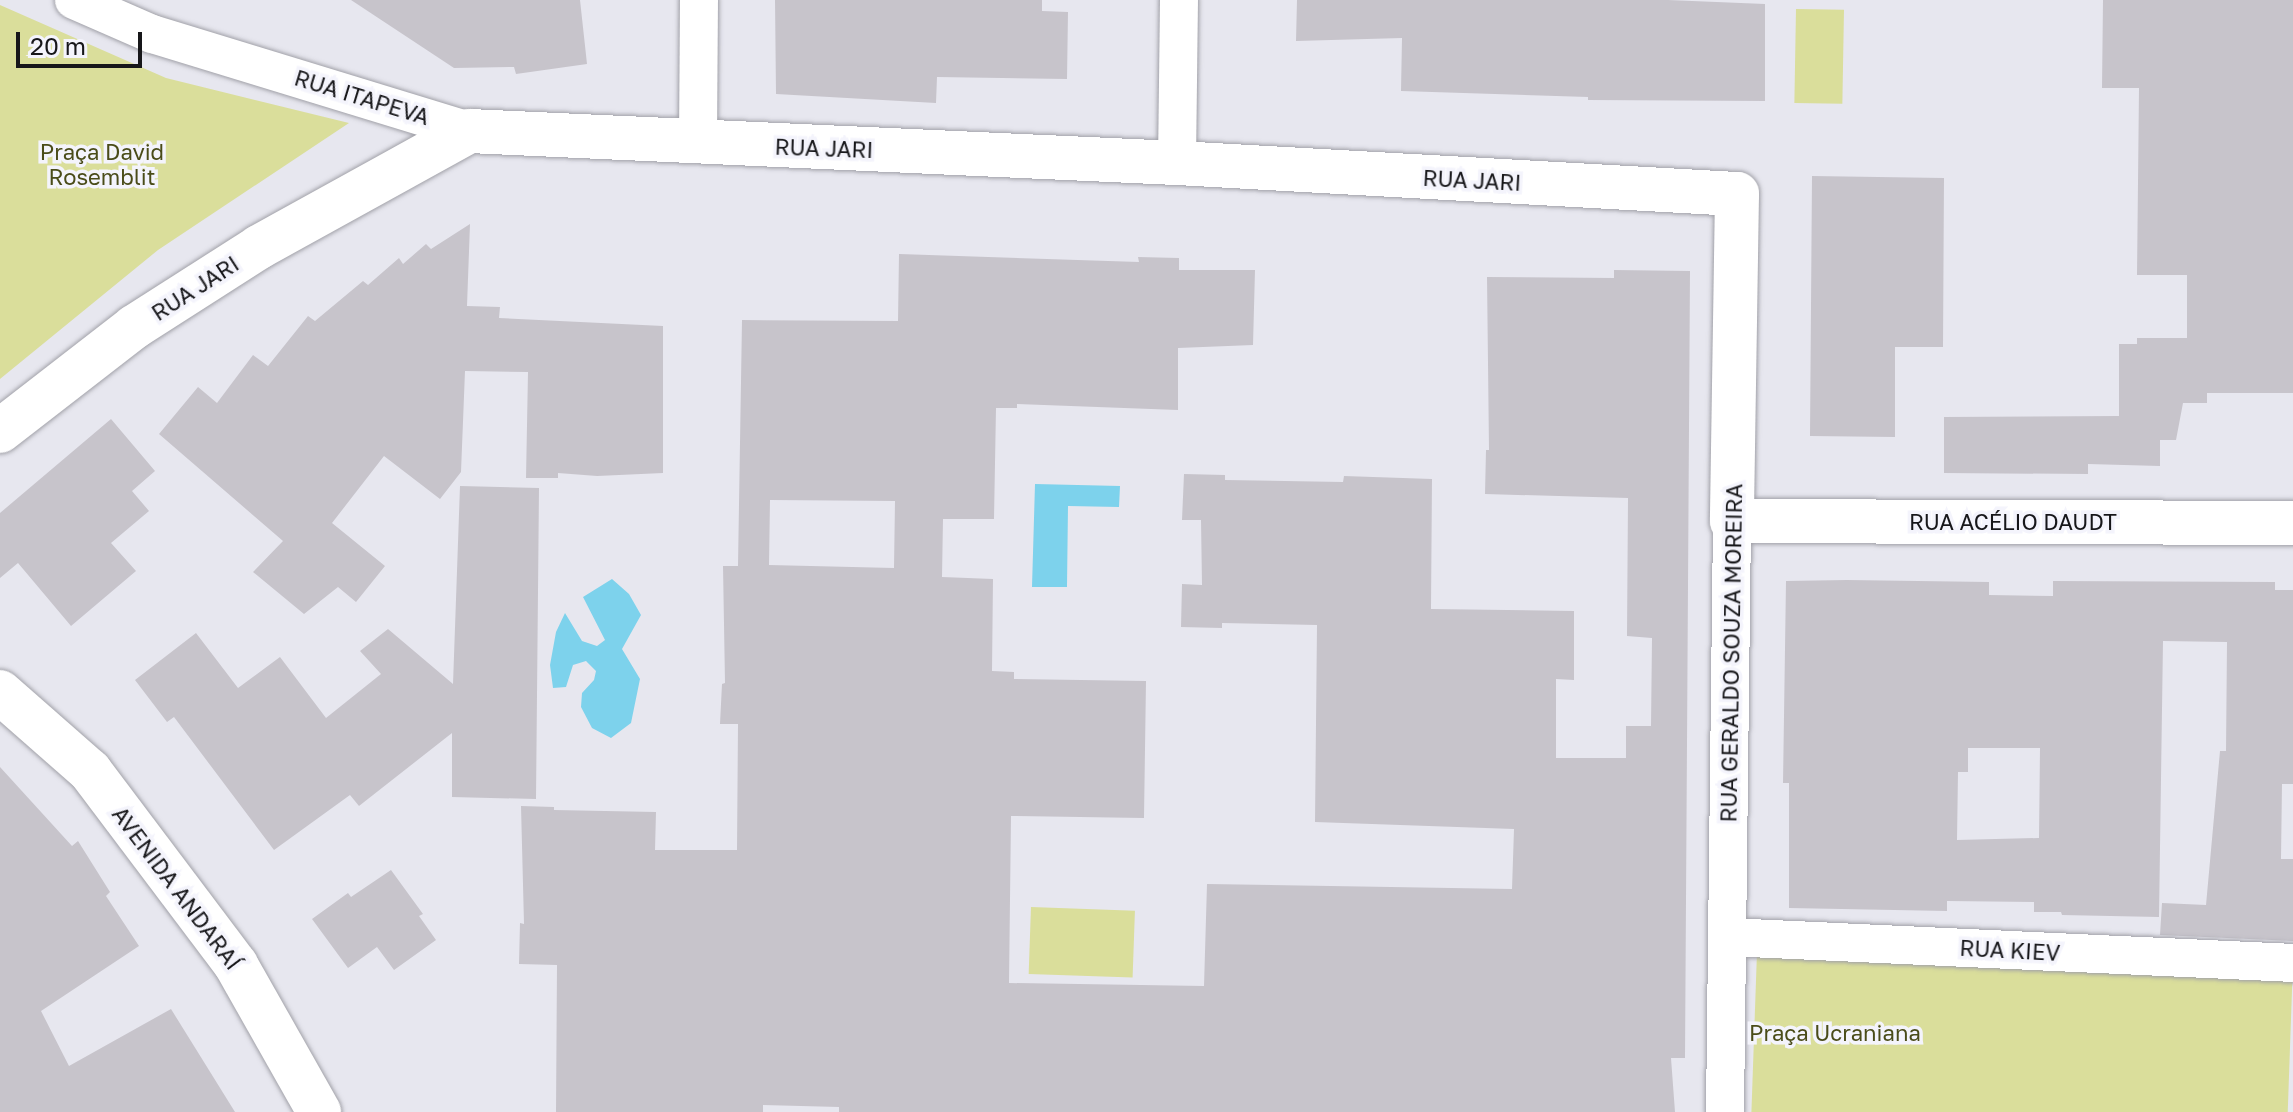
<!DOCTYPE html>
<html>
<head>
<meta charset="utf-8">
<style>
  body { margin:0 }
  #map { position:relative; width:2293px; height:1112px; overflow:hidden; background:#e7e7ef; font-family:"Golos Text",sans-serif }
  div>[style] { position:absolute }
  .green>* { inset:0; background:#dade9b; transform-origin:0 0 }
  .water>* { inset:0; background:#7dd2ec }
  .building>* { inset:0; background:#c7c4cb }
  .roads { filter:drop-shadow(0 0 2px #a1a1a8) drop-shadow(0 0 2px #a1a1a8) }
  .minor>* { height:38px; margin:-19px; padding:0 19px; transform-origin:19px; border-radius:19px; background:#fff }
  .tertiary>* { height:44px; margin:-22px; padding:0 22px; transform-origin:22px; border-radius:22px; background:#fff }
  span { translate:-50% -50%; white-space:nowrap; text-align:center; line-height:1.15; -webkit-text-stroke:7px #f4f4fc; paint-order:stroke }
  .street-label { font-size:22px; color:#17171a }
  .park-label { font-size:22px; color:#4a4c19 }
  .scale { position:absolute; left:16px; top:32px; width:126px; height:36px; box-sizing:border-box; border:4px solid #17171a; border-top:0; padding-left:10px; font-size:24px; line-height:28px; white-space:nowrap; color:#17171a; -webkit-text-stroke:6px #f4f4fc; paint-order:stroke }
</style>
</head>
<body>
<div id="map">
  <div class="green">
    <div style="clip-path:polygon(0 5px,166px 78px,349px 123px,158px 250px,0 379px)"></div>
    <div style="left:1796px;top:9px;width:48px;height:94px;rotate:1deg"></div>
    <div style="left:1031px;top:907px;width:104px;height:67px;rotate:2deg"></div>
    <div style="left:1757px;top:952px;width:536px;height:160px;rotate:2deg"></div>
  </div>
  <div class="water">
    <div style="clip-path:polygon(1035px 484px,1120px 486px,1119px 507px,1068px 506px,1067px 587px,1032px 587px)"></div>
    <div style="clip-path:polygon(612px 579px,629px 594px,641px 615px,622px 649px,640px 679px,631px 723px,611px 738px,592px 728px,581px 707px,582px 693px,594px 680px,596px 671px,586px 661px,573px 665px,566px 687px,553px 688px,550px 665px,556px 632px,565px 613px,582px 641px,597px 646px,605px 640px,583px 597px)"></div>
  </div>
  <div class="building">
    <div style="clip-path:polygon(351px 0,580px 0,587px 64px,516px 74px,514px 67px,454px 68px)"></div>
    <div style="clip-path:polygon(775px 0,1042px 0,1042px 11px,1068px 12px,1067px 79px,937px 77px,936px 103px,776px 94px)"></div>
    <div style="clip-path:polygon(1297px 0,1668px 0,1765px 4px,1765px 101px,1588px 100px,1588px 97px,1401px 91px,1402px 38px,1296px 41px)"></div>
    <div style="clip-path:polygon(2103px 0,2293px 0,2293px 393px,2207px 393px,2207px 403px,2183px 403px,2176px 440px,2160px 440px,2160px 466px,2088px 464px,2088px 474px,1944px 473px,1944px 417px,2119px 416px,2119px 344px,2137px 344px,2137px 338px,2187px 338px,2187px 275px,2137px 275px,2139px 88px,2102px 88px)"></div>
    <div style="clip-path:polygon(1812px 176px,1944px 178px,1943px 347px,1895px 347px,1895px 437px,1810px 436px)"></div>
    <div style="clip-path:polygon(470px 224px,467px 306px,500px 307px,499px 318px,663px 326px,663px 473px,597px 476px,558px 473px,558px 478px,526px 478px,528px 372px,465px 371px,461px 472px,440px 499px,384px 456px,332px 523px,385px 566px,356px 602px,338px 587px,304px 614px,253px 572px,283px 541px,159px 434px,198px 387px,217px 403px,253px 355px,268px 366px,308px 316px,315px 321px,363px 281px,368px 285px,399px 258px,403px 264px,426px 244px,431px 249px)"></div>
    <div style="clip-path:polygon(evenodd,899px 254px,1139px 262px,1138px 257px,1179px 258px,1179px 270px,1255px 270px,1253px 345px,1178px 348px,1178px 410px,1017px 404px,1017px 408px,996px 408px,994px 519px,943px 519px,942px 577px,993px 579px,992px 671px,1014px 672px,1014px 679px,1146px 681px,1144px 818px,1011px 816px,1009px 983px,1204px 986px,1207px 884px,1512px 889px,1514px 829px,1315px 822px,1317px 625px,1222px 623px,1222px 628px,1181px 627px,1182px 584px,1202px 585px,1201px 520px,1182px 520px,1184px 474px,1225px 475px,1225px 480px,1343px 482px,1344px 476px,1432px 479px,1431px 609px,1574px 611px,1574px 680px,1556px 679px,1556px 758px,1626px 758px,1626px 726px,1651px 726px,1652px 638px,1627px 636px,1628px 498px,1485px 494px,1486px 450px,1489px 450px,1487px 277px,1614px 278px,1614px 270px,1690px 271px,1685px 1058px,1671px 1058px,1675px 1112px,839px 1112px,839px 1107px,763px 1105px,763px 1112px,556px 1112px,557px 965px,519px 964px,520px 923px,524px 924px,521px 806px,554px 807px,554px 810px,656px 812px,655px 850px,737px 850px,738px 724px,720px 724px,722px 684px,725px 683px,723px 566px,738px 566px,742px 320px,898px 321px,899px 254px,770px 500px,895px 501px,894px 568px,769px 565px,770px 500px)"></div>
    <div style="clip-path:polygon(111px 419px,155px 471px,132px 491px,149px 511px,111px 543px,136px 571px,71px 626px,18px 563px,0 578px,0 513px)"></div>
    <div style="clip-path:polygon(460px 486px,539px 488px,536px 799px,452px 797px,452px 733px,359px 806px,350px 795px,274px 850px,174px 717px,167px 722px,135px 680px,196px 633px,238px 688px,280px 657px,326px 718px,381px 674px,360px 651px,388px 629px,453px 684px)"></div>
    <div style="clip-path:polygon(evenodd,1847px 580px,1989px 582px,1989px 595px,2053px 596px,2053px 581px,2275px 582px,2275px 590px,2293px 590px,2293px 784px,2282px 784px,2281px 859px,2293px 859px,2293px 941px,2160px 935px,2162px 903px,2206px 905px,2220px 751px,2226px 751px,2227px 642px,2163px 641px,2159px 917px,2062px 915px,2061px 912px,2034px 912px,2034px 902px,1947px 901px,1947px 911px,1789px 908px,1789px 783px,1783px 783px,1786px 581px,1847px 580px,1968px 748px,2040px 748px,2039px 838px,1957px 840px,1958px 772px,1968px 772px,1968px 748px)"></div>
    <div style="clip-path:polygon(0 767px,72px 846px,78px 841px,110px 892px,106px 896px,139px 946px,41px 1011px,69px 1066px,171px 1009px,235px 1112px,0 1112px)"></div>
    <div style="clip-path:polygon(391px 870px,423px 914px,419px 916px,436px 940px,394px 970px,377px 947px,348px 968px,312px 919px,348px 893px,351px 897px)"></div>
  </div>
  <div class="roads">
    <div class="minor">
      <div style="left:74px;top:0;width:85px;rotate:23.6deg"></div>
      <div style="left:152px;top:34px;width:332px;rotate:17deg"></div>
      <div style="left:698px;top:141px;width:141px;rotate:-89.6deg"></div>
      <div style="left:1177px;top:163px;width:163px;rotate:-89.3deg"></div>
      <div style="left:1728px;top:937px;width:566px;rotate:2.63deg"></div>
      <div style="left:1725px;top:1112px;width:591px;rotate:-89.32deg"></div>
    </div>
    <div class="tertiary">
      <div style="left:0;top:431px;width:170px;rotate:-37.8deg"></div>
      <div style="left:134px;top:327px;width:148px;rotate:-32.6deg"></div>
      <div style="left:259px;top:247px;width:240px;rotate:-28.9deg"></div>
      <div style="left:469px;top:131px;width:709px;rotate:2.59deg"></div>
      <div style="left:1177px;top:163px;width:561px;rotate:3.17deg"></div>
      <div style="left:1737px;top:194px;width:327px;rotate:90.9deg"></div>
      <div style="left:1732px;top:521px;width:561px;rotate:0.2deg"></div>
      <div style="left:0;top:692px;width:120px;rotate:41.3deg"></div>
      <div style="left:90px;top:771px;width:243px;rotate:53deg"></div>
      <div style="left:236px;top:965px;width:169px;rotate:60.5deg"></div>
    </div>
  </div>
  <div class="street-label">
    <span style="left:362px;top:97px;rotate:17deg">RUA ITAPEVA</span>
    <span style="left:824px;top:148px;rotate:2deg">RUA JARI</span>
    <span style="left:1472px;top:180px;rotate:3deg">RUA JARI</span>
    <span style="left:195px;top:288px;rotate:-33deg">RUA JARI</span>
    <span style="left:2013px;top:522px">RUA ACÉLIO DAUDT</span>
    <span style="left:1731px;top:653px;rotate:-89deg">RUA GERALDO SOUZA MOREIRA</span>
    <span style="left:177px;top:888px;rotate:53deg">AVENIDA ANDARAÍ</span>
    <span style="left:2010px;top:950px;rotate:3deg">RUA KIEV</span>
  </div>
  <div class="park-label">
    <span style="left:102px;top:164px">Praça David<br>Rosemblit</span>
    <span style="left:1835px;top:1033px">Praça Ucraniana</span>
  </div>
  <div class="scale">20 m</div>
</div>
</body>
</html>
